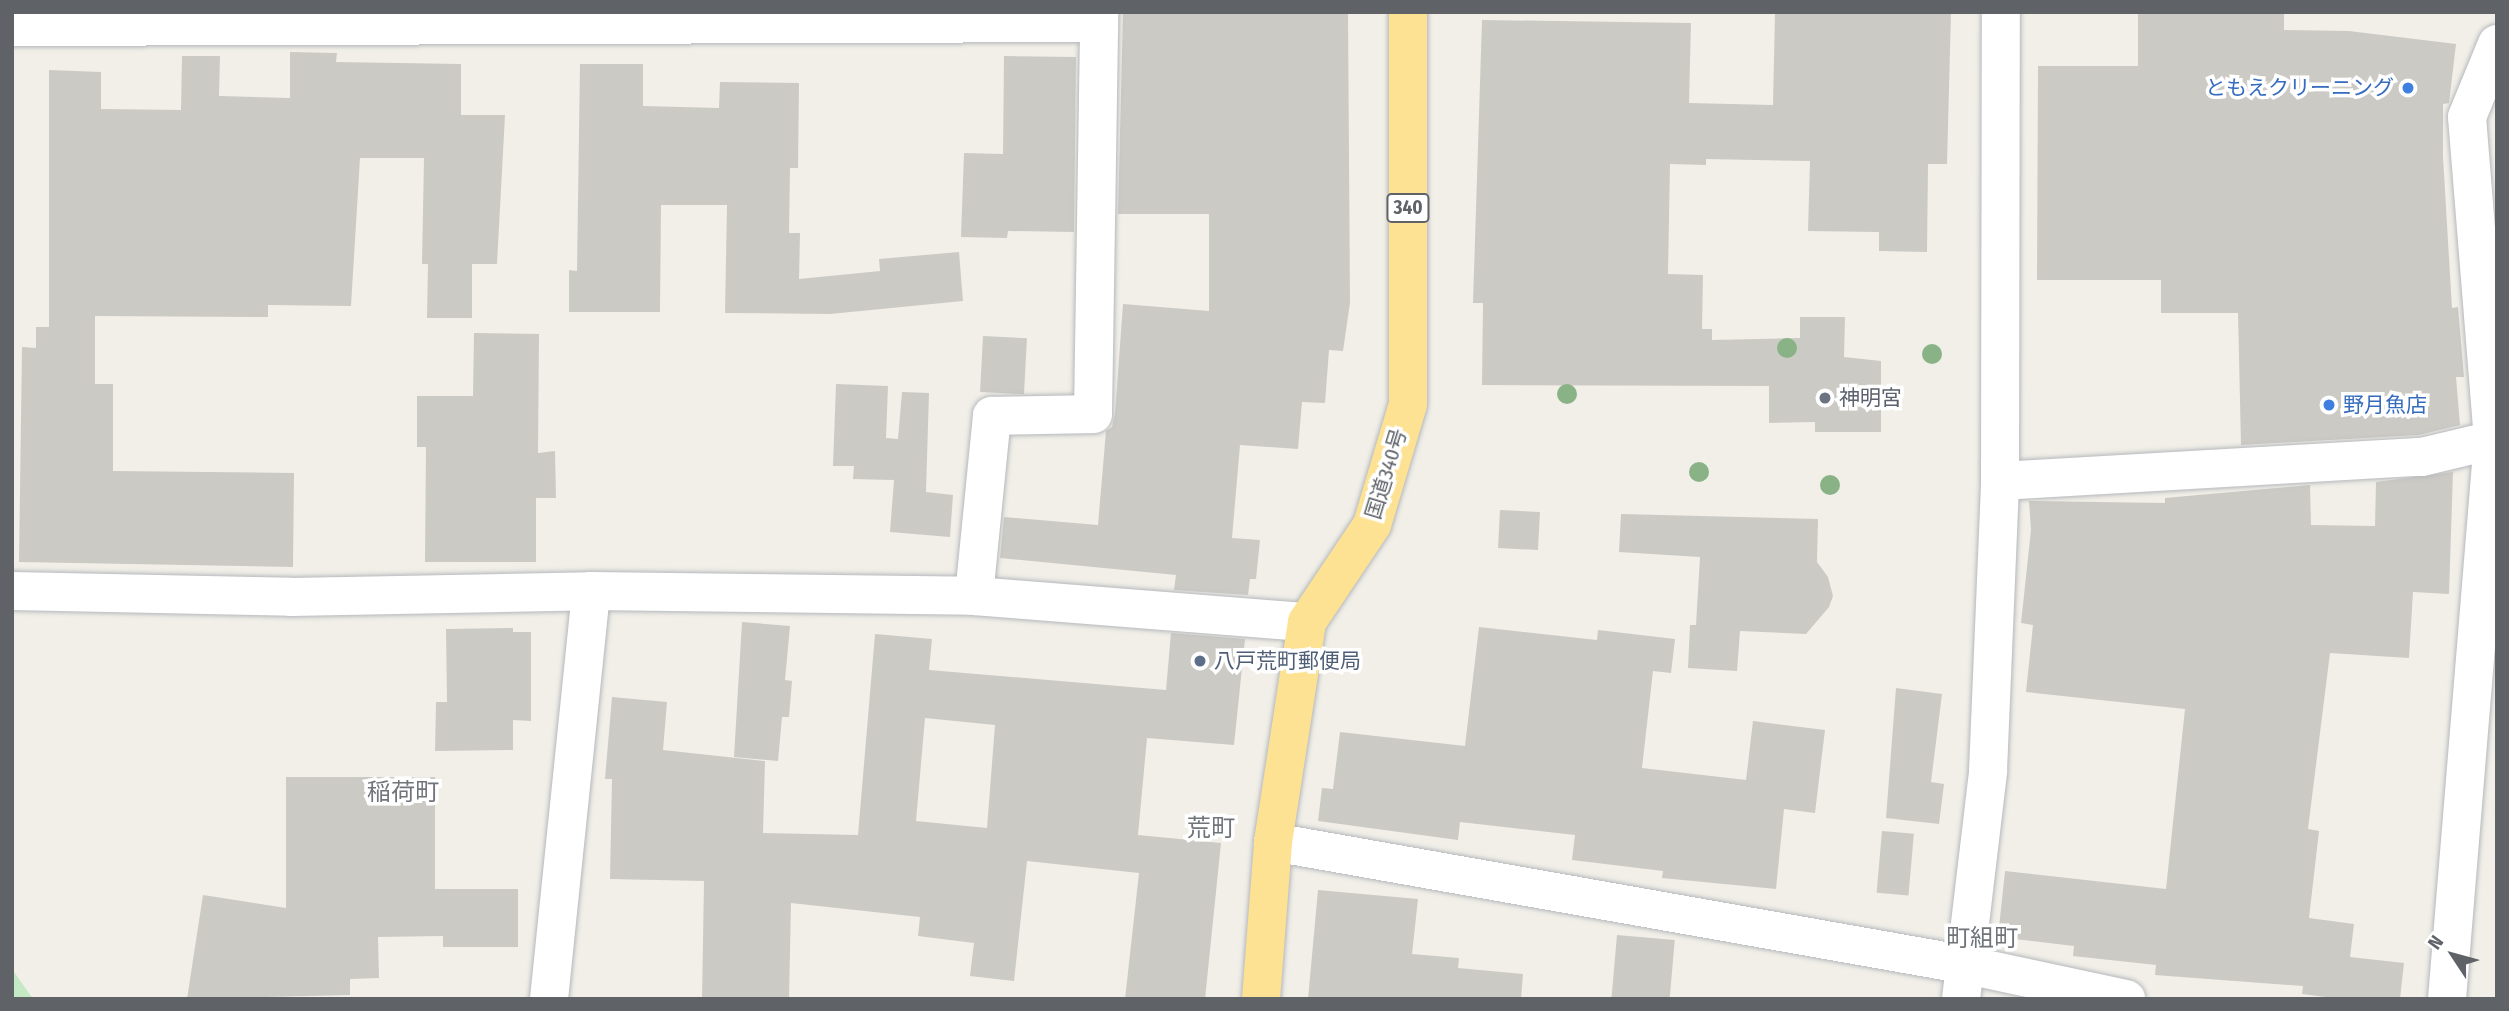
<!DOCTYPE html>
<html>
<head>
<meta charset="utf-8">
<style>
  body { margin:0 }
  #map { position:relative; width:2509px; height:1011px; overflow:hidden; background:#f1efe8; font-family:"Fira Sans Condensed","Noto Sans JP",sans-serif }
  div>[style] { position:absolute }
  .green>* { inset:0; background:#c5e8c5 }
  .building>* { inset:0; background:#cccac5; transform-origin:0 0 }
  .roads { filter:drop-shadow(0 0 2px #b5b8bc) drop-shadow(0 0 2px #b5b8bc) }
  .street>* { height:38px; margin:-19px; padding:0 19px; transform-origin:19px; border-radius:19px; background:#fff }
  .secondary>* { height:38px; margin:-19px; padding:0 19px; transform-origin:19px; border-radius:19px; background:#fff }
  .highway>* { height:38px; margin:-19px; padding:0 19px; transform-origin:19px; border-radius:19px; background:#fde293 }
  .trees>* { width:20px; height:20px; margin:-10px; border-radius:50%; background:#89b387 }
  .dots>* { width:19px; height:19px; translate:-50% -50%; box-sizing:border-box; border:4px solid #fff; border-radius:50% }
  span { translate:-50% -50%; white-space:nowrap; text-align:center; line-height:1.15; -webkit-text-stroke:7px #fff; paint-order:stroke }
  .shield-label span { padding:2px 5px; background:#fff; border:2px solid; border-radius:5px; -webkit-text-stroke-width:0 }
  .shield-label { font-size:19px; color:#5f6368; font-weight:700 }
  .shop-label { font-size:21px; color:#366cbe }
  .right { translate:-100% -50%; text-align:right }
  .left { translate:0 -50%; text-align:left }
  .worship-label { font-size:21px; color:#5b616d }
  .street-label { font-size:21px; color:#5f6368 }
  .service-label { font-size:21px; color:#4e5e75 }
  .quarter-label { font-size:24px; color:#70757a }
  .frame { position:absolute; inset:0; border:14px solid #5f6368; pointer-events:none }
  .north { position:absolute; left:2418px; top:920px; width:70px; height:70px; -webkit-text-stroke:5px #fff; paint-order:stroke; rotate:306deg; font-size:19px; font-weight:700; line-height:28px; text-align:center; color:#5f6368 }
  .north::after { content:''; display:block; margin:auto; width:24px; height:32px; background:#5f6368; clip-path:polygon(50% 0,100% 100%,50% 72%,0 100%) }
</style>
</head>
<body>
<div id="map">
  <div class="green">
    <div style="clip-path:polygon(12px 969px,33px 999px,12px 999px)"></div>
  </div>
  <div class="building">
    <div style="clip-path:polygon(1123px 12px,1348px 12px,1350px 303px,1343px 351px,1329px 350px,1325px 403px,1302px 402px,1298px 449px,1240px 445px,1232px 538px,1260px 540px,1256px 579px,1250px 579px,1248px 595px,1174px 590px,1176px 575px,1000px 558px,1004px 517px,1098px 525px,1106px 431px,1112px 427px,1115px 414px,1123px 304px,1209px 311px,1209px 214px,1118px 214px)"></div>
    <div style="clip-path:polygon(1775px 12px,1951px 12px,1947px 164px,1928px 164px,1927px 252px,1879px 251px,1879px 232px,1808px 231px,1810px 161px,1706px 159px,1706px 165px,1670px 164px,1668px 274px,1703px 275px,1702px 329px,1712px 329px,1712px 340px,1800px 338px,1800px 317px,1845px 317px,1844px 357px,1881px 361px,1881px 432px,1815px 432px,1815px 422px,1769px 423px,1769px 386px,1482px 385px,1483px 303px,1473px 303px,1482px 20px,1691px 23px,1689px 103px,1773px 105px)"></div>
    <div style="clip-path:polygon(2138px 12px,2284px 12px,2284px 30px,2349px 31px,2456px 44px,2449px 103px,2443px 104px,2443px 157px,2452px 308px,2458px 307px,2464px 377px,2456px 377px,2460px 425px,2419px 435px,2241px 445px,2238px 313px,2161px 313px,2161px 280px,2037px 280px,2038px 66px,2138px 66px)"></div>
    <div style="clip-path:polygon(290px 52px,337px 53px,336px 62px,461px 64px,461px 115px,505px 115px,497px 264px,472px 264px,472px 318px,427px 318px,428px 264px,422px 264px,424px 158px,360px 158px,351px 306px,268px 305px,268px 317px,95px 316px,95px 384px,113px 384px,113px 471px,294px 473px,293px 567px,19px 562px,22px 347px,36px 348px,36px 327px,49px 327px,49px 70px,101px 72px,101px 109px,181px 110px,182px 56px,220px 56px,219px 96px,290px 98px)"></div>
    <div style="clip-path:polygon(1004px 56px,1076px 57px,1074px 232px,1008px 231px,1007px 238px,961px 237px,964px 153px,1003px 154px)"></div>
    <div style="clip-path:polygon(580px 64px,643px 64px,643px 106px,719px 108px,720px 82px,799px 83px,798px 168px,790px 168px,789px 233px,800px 233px,799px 279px,880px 271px,879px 259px,959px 252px,963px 301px,830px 314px,725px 313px,727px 205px,661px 205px,660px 312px,569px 312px,569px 270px,577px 271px)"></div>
    <div style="clip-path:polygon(474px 333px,539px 334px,538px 453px,555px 451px,556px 498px,536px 498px,536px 562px,425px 562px,426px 447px,417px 447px,417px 396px,473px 396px)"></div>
    <div style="left:983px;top:336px;width:44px;height:56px;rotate:3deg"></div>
    <div style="clip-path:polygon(836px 384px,888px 386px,886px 438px,898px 439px,902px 392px,929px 393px,926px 492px,953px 495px,950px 537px,890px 532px,894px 480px,853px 479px,854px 466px,833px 466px)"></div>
    <div style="clip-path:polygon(2453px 472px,2449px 594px,2413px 592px,2409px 658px,2330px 653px,2308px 829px,2319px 831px,2309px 918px,2354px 924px,2350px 957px,2404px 963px,2400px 999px,2342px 999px,2302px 994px,2303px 986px,2155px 975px,2156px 965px,2073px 956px,2074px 946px,1998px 937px,2005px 871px,2166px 889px,2185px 709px,2026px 692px,2033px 625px,2021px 623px,2031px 530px,2029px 501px,2165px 503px,2165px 498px,2310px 485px,2311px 525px,2375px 526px,2376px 482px)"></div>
    <div style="left:1500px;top:510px;width:40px;height:38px;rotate:3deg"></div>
    <div style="clip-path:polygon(1621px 514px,1818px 519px,1817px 562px,1828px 577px,1833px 596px,1829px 607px,1806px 634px,1740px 631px,1737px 671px,1688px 668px,1690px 625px,1696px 625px,1700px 557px,1619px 552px)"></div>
    <div style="clip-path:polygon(742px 622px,790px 626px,785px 680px,792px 681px,789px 717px,782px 717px,778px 761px,734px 757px)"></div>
    <div style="clip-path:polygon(1479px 627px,1597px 640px,1598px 630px,1675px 639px,1671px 673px,1653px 671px,1642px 768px,1746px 780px,1753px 721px,1825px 730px,1815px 813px,1784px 809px,1776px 889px,1662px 878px,1663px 871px,1572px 860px,1575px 835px,1460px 822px,1458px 840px,1318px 821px,1322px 788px,1333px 789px,1340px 732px,1465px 746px)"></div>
    <div style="clip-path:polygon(513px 628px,513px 632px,531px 632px,531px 721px,513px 720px,513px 750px,435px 751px,436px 702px,447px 702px,446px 629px)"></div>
    <div style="clip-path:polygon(evenodd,1171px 633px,1245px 639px,1234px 745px,1147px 738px,1138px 835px,1221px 843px,1205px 999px,1125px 999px,1139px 873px,1027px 861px,1014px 981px,970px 976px,974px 943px,918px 936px,920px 917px,791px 903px,789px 999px,702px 999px,704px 881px,610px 879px,612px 779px,605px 779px,612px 697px,667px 702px,663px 750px,765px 761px,763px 833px,858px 835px,875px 634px,932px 639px,929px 670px,1166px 690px,1171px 633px,925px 718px,995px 725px,987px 828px,916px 821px,925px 718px)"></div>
    <div style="clip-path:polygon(1896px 688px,1942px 694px,1931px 782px,1944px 784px,1939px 824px,1886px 818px)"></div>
    <div style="clip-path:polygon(286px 777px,435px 777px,435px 889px,518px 889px,518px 947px,443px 947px,443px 936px,378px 937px,379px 978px,350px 979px,350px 995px,187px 999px,203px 895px,286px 908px)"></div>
    <div style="left:1882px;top:831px;width:32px;height:62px;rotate:5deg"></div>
    <div style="clip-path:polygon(1318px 890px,1418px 899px,1412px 954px,1459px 958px,1458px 968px,1523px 974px,1521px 999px,1308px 999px)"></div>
    <div style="left:1617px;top:935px;width:58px;height:64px;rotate:5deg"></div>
  </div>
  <div class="roads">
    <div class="street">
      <div style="left:12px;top:27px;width:1087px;rotate:-0.21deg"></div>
      <div style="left:2000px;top:481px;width:423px;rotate:-3.3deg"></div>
      <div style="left:2422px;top:457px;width:77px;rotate:-13.5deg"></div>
      <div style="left:12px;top:591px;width:279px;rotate:1.2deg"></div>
      <div style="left:291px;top:597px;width:300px;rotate:-1.1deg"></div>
      <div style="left:591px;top:591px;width:383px;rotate:0.7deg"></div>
      <div style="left:974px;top:596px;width:334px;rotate:4.5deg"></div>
      <div style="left:974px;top:596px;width:181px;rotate:-84.3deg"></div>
      <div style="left:992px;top:416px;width:101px;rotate:-1.1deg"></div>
      <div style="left:1093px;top:414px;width:402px;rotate:-89.1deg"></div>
      <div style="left:1273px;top:842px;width:705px;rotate:10.05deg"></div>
      <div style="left:1967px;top:965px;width:163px;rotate:12.1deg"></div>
      <div style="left:549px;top:999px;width:410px;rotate:-84.1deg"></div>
      <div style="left:2447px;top:999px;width:561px;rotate:-85.3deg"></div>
      <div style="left:2493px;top:440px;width:324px;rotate:-94.6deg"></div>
      <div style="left:2467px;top:117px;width:79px;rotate:-67.7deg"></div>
    </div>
    <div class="secondary">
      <div style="left:1961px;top:999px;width:230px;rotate:-83.2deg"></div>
      <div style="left:1988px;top:771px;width:290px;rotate:-87.6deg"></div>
      <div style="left:2000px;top:481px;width:469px;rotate:-89.9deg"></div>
    </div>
    <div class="highway">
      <div style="left:1261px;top:999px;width:157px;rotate:-85.6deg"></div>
      <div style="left:1273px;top:842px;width:223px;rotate:-81.2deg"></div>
      <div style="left:1307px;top:622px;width:117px;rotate:-56.2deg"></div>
      <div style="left:1372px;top:525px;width:126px;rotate:-73.4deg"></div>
      <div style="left:1408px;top:404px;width:392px;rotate:-90deg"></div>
    </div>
  </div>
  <div class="trees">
    <div style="left:1787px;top:348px"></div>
    <div style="left:1932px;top:354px"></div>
    <div style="left:1567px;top:394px"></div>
    <div style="left:1699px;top:472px"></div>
    <div style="left:1830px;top:485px"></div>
  </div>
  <div class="dots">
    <div style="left:2408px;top:88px;background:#3f7fe0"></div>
    <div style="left:1825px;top:398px;background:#6b7280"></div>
    <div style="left:2329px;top:405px;background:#3f7fe0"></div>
    <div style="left:1200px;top:661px;background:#5c6f8a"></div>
  </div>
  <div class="shield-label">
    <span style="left:1408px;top:208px">340</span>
  </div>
  <div class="shop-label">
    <span class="right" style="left:2394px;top:88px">ともえクリーニング</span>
    <span class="left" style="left:2343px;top:405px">野月魚店</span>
  </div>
  <div class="worship-label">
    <span class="left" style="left:1839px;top:398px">神明宮</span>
  </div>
  <div class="street-label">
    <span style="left:1386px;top:474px;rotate:-73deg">国道340号</span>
  </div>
  <div class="service-label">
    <span class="left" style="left:1214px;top:661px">八戸荒町郵便局</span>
  </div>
  <div class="quarter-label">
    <span style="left:403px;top:793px">稲荷町</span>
    <span style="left:1211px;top:829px">荒町</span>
    <span style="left:1982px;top:939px">町組町</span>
  </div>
  <div class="frame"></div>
  <div class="north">N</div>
</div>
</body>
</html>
